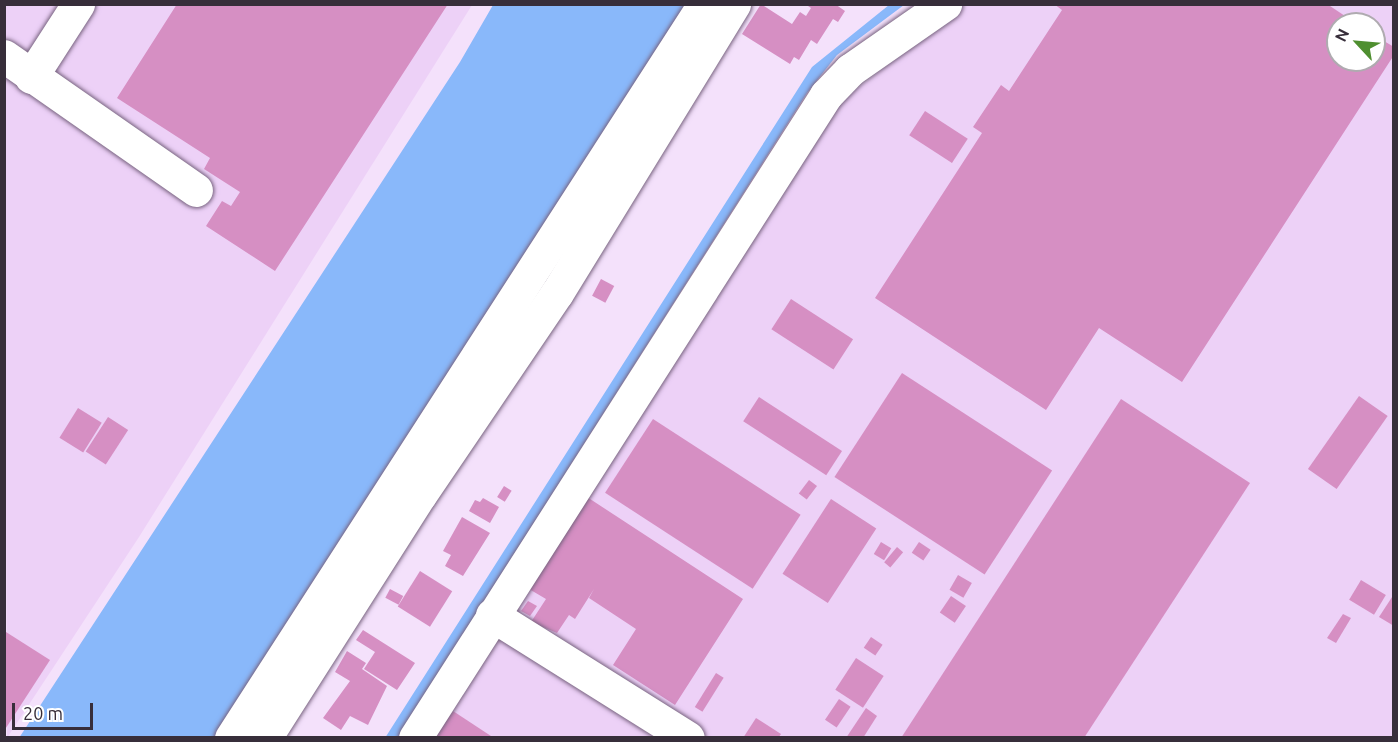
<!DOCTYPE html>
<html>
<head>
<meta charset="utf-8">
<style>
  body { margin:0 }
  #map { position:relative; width:1398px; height:742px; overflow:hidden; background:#f4e1fb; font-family:Ubuntu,sans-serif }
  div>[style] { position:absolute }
  .built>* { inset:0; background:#edd1f7 }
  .water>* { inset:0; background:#89b8fa }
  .building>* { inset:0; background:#d68fc3; transform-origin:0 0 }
  .roads { filter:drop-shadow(0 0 2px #786380) drop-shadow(0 0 2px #786380) }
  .minor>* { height:33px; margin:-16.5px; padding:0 16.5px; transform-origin:16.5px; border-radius:16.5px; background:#fff }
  span { translate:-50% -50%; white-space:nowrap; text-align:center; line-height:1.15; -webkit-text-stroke:5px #fff; paint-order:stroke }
  .frame { position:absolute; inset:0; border:6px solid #372e3a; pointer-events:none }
  .north { position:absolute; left:1326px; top:12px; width:60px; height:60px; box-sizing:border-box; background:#fff; border:2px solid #afabb0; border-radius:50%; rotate:296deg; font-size:16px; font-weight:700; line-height:24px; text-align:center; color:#372e3a }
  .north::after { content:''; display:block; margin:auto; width:21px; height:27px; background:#4f8f30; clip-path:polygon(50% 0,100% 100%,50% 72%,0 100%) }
  .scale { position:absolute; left:12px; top:703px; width:81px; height:27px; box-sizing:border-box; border:3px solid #372e3a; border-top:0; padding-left:8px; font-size:18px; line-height:21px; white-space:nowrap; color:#372e3a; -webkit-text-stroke:4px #fff; paint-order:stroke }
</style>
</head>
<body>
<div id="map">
  <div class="built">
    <div style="clip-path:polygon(4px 5px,472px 5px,139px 537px,7px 738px)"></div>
    <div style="clip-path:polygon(evenodd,957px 5px,1393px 5px,1393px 737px,708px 737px,515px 617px,514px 606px,839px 103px,947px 19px,957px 5px,1338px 24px,1374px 24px,1374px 60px,1338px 60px,1338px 24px)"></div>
    <div style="clip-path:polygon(497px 633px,672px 738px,430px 738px)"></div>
  </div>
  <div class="water">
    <div style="clip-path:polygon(493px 5px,685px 5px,218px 737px,19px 738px,460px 62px)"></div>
    <div style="clip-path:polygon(889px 5px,904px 5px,837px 55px,807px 93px,398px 737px,385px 738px,812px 67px)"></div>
  </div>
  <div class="building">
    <div style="clip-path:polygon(177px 4px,448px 4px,275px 271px,206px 226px,222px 201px,231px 206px,240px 192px,204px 169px,210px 158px,117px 98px)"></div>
    <div style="clip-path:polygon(761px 4px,792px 24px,800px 12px,806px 16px,811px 8px,805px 4px,835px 4px,845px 11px,838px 22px,833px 19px,817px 44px,811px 40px,799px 60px,794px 57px,790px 64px,742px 34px)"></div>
    <div style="clip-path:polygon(1054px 4px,1327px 4px,1357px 24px,1338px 24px,1338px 60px,1374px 60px,1374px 35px,1394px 47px,1394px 55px,1182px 382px,1099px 328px,1046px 410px,875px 298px,982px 133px,973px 127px,1001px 85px,1009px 91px,1062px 10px)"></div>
    <div style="left:925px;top:111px;width:51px;height:29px;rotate:33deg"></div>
    <div style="left:601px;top:279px;width:15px;height:19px;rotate:28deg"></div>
    <div style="left:791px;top:299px;width:74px;height:36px;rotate:33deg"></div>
    <div style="left:902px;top:373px;width:179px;height:124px;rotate:33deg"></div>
    <div style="left:1359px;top:396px;width:35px;height:89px;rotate:35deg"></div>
    <div style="left:759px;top:397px;width:99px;height:29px;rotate:33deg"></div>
    <div style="clip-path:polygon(1121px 399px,1250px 483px,1084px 738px,901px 738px)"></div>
    <div style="left:78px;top:408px;width:28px;height:35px;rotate:32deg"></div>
    <div style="left:108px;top:417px;width:24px;height:41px;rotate:33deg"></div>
    <div style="left:653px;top:419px;width:176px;height:88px;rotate:33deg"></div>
    <div style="left:809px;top:480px;width:10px;height:17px;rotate:37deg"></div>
    <div style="left:504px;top:486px;width:9px;height:13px;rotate:32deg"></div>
    <div style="clip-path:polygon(587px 497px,743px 599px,675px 705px,613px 665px,636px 629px,589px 598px,594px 589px,575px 619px,569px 615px,557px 633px,531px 622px,546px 599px,529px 589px)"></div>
    <div style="clip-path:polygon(483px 498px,499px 507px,490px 523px,469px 511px,475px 500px,480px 502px)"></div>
    <div style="left:831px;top:499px;width:54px;height:89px;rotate:33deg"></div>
    <div style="clip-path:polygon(462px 517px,490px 533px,463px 576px,445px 566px,451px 555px,443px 551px)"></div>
    <div style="left:881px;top:542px;width:12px;height:14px;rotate:31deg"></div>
    <div style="left:919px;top:542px;width:14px;height:13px;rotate:34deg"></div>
    <div style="left:897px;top:547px;width:8px;height:20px;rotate:40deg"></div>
    <div style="left:420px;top:571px;width:38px;height:42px;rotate:32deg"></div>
    <div style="left:958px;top:575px;width:16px;height:17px;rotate:30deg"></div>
    <div style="left:1361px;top:580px;width:29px;height:23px;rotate:31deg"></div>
    <div style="left:390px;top:589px;width:15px;height:10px;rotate:28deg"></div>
    <div style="clip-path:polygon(1394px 594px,1394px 626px,1379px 617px)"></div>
    <div style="left:951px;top:596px;width:18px;height:20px;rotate:34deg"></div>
    <div style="clip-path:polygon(528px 601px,537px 606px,530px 616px,521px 611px)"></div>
    <div style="clip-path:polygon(1343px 614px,1351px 618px,1336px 643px,1327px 638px)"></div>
    <div style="clip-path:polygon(363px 630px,415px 663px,397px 690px,364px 669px,375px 652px,356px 640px)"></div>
    <div style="clip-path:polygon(6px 632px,50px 660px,4px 731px,4px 635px)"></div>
    <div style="left:871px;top:637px;width:14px;height:13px;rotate:34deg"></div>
    <div style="clip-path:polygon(347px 651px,366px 663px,362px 669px,387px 686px,368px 725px,350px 716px,341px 730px,323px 718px,350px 681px,335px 672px)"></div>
    <div style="left:856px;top:658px;width:33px;height:38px;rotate:33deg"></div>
    <div style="left:716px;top:673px;width:9px;height:40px;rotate:32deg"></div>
    <div style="left:839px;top:699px;width:14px;height:25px;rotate:34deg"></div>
    <div style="clip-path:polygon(866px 708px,877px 716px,863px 738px,846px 738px)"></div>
    <div style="clip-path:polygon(453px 711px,494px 738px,435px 738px)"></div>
    <div style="clip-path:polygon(756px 718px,781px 734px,778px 738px,743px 738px)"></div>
  </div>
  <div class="roads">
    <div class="minor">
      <div style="left:4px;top:56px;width:234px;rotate:34.9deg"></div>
      <div style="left:31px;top:77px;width:87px;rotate:-57.2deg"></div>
      <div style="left:492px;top:615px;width:231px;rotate:32.1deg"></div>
      <div style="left:231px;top:738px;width:873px;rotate:-57.2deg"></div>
      <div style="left:265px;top:738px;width:288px;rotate:-57.5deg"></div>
      <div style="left:420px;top:495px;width:244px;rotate:-55.9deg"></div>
      <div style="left:557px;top:293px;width:339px;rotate:-58.5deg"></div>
      <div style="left:415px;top:738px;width:763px;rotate:-57.41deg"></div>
      <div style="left:826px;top:95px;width:35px;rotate:-46deg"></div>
      <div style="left:850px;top:70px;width:116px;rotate:-34.8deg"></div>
    </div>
  </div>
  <div class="frame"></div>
  <div class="north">N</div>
  <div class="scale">20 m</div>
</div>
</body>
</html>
